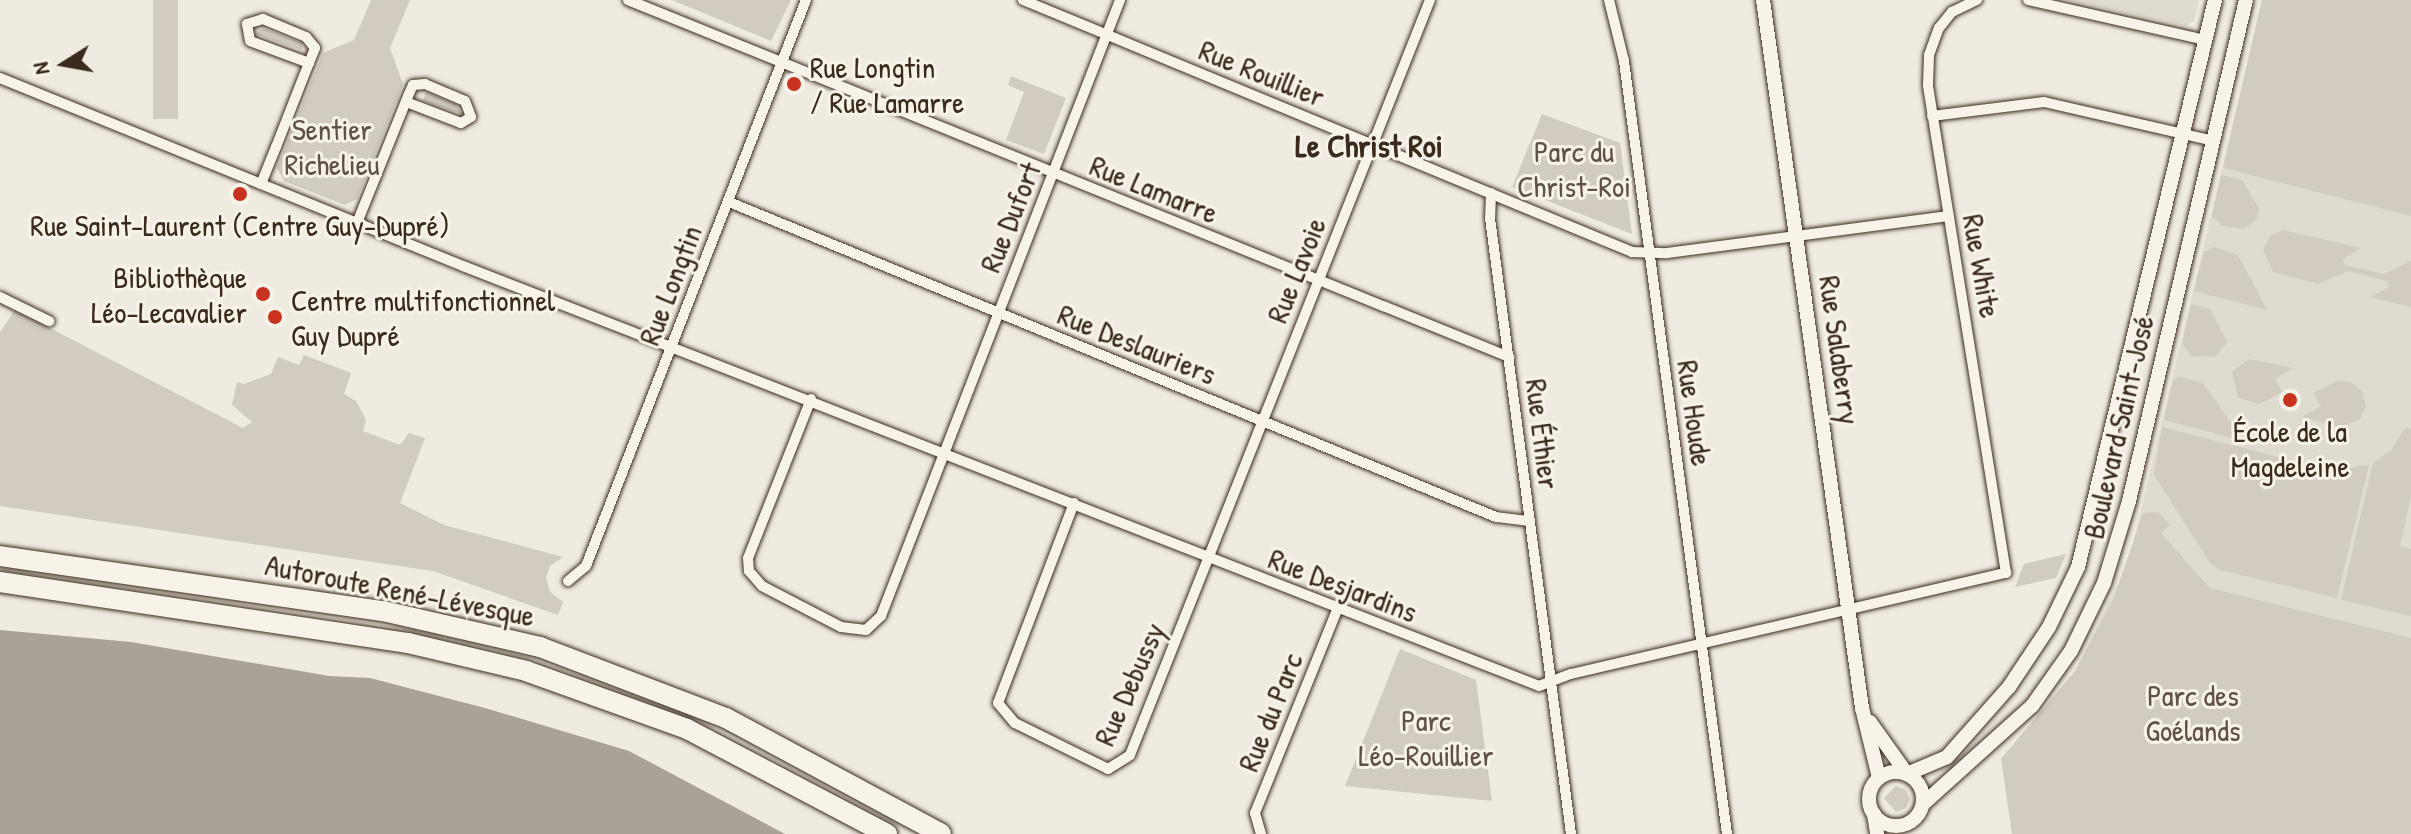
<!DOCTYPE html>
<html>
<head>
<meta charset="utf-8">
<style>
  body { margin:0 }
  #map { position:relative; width:2411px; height:834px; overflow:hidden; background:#efebe0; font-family:"Patrick Hand",sans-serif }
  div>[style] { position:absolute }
  .built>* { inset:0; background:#e0dbd0 }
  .green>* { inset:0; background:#d1cbc0; transform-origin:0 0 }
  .water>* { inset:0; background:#aaa296 }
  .roads { filter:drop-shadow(0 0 2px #3b2a1e) drop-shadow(0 0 2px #3b2a1e) }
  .minor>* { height:10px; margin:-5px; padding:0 5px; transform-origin:5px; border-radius:5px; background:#f7f3e8 }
  .tertiary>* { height:14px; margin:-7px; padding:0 7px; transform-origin:7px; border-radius:7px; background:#f7f3e8 }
  .tertiary>.ring { margin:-7px; padding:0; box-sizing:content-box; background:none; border:14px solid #f7f3e8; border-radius:50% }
  .motorway>* { height:20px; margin:-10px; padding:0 10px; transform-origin:10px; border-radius:10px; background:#f7f3e8 }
  .dots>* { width:22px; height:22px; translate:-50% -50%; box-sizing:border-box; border:4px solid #f7f3e8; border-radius:50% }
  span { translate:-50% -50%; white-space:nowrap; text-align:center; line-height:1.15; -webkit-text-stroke:6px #f7f3e8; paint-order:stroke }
  .poi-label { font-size:30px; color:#3b2a1e }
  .left { translate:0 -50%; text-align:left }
  .right { translate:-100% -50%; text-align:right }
  .street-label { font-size:30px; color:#3b2a1e }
  .park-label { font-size:30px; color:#605246 }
  .neighbourhood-label { font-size:32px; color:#3b2a1e; font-weight:700 }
  .north { position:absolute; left:24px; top:24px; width:80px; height:80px; -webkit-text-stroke:6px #f7f3e8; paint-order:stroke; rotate:259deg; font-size:22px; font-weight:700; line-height:32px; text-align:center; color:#3b2a1e }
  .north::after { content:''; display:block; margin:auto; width:28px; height:36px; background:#3b2a1e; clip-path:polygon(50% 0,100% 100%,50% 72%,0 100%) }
</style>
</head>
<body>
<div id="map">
  <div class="built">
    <div style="clip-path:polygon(2066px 0,2199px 0,2194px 21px,2186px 26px)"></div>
    <div style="clip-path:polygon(2262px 0,2411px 0,2411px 834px,2001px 759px,2075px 671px,2129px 561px)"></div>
  </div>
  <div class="green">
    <div style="left:153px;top:0;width:25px;height:119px"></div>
    <div style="clip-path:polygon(371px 0,410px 0,390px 48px,403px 84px,357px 199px,345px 205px,284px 181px,277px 168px,323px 53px,354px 40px)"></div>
    <div style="clip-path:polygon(672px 0,791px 0,771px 41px)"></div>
    <div style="clip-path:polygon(2262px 0,2411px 0,2411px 216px,2223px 168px)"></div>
    <div style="clip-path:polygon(263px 28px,302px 43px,302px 50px,255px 34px)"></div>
    <div style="clip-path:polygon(1011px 76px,1066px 98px,1044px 154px,1006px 140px,1024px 92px,1008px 85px)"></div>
    <div style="clip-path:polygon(426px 92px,456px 104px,462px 114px,423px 101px)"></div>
    <div style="clip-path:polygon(1542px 114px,1620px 143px,1632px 234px,1512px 187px)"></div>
    <div style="clip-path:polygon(2221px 175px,2242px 180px,2259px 208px,2257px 220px,2243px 229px,2222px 226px,2212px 216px)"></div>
    <div style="clip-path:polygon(2283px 230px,2361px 248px,2343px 259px,2345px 265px,2384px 274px,2411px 261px,2411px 307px,2370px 297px,2389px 287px,2387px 281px,2348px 271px,2318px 284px,2273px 272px,2263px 249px,2271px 235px)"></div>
    <div style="clip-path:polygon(2214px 247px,2238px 255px,2267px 310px,2194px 291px,2204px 252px)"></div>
    <div style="clip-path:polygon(2191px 304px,2210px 309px,2227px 342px,2215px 357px,2192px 356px,2182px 344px)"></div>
    <div style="clip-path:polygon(15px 310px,243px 428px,252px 422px,232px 405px,237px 382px,244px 384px,271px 374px,278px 357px,299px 365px,304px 355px,351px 373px,344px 394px,356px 401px,366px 420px,363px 431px,400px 445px,409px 433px,425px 438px,400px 503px,444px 525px,563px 557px,550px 566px,546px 578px,550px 592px,563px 602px,558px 615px,433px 571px,0 506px,0 332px)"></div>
    <div style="clip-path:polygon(2249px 359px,2293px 368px,2275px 379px,2282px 392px,2260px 404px,2238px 398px,2232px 372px)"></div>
    <div style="clip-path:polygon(2180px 377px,2203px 383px,2238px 433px,2236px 439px,2164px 420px,2173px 380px)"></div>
    <div style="clip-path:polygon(2336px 381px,2351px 382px,2362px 391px,2366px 407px,2359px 420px,2339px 427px,2302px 417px,2321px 406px,2313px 393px)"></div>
    <div style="clip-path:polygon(2162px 427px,2329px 470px,2369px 465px,2337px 598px,2220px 570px,2210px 563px,2154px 475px)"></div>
    <div style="clip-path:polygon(2405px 428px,2411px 429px,2411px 496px,2400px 546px,2411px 549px,2411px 616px,2341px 600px,2373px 463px,2391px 450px)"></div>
    <div style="clip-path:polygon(2158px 512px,2170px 525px,2161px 533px,2210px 588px,2411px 638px,2411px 834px,2012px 834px,2001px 759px,2075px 671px,2114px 598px,2143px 513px)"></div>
    <div style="clip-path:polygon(2066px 554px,2056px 578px,2015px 587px,2024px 564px)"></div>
    <div style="clip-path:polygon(1400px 649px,1476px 680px,1492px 801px,1345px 786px)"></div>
    <div style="clip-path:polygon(1896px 786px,1906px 790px,1910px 799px,1906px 808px,1896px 812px,1884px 798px)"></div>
  </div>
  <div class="water">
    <div style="clip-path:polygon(0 630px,131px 642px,329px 676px,370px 678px,485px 708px,629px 751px,785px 834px,0 834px)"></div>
  </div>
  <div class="roads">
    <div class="minor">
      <div style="left:628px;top:0;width:951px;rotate:22.06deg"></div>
      <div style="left:1023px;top:0;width:659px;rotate:22.48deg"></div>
      <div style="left:1632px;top:252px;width:35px;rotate:2deg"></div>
      <div style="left:1667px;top:253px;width:284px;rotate:-7.5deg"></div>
      <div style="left:1609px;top:0;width:63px;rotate:76.2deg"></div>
      <div style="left:1624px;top:61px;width:780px;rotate:82.41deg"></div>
      <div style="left:2028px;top:0;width:182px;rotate:12.7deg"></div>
      <div style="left:0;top:78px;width:500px;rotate:22.1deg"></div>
      <div style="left:463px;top:266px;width:1155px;rotate:21.32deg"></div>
      <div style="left:1539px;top:686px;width:34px;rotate:-21deg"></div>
      <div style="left:1571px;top:674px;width:447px;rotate:-13.1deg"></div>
      <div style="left:2006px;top:573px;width:494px;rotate:-99.1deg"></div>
      <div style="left:1928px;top:85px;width:30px;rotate:-88deg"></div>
      <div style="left:1929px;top:55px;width:29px;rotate:-70deg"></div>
      <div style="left:1939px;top:28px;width:21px;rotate:-51deg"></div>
      <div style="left:1952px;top:12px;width:28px;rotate:-26deg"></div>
      <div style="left:1932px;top:116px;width:113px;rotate:-7.1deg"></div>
      <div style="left:2044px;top:102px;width:174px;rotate:12.9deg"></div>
      <div style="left:261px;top:184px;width:40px;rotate:-68deg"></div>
      <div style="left:276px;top:147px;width:90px;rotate:-68.6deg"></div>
      <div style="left:309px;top:63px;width:16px;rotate:-68deg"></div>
      <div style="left:315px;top:48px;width:14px;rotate:-129deg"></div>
      <div style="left:306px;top:37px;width:47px;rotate:-157.3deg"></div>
      <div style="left:263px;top:19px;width:17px;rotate:163deg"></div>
      <div style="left:247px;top:24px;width:17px;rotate:80deg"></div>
      <div style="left:250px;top:41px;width:63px;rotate:20.4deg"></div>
      <div style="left:1491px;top:193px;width:25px;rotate:92deg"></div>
      <div style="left:1490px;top:218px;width:621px;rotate:82.51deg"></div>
      <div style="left:729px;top:202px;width:829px;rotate:22.33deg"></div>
      <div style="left:1496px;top:517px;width:33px;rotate:7deg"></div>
      <div style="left:357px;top:223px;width:137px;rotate:-68.1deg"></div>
      <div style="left:408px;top:96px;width:12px;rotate:-66deg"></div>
      <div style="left:413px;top:85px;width:12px;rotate:-5deg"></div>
      <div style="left:425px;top:84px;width:43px;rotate:23deg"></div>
      <div style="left:465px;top:101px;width:17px;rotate:69deg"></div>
      <div style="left:471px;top:117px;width:12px;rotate:149deg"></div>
      <div style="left:461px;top:123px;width:59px;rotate:-159.1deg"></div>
      <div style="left:0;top:297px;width:55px;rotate:26.1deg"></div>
      <div style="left:811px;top:399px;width:171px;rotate:111.6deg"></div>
      <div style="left:748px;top:558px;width:13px;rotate:86deg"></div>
      <div style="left:749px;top:571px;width:20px;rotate:49deg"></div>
      <div style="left:762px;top:586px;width:89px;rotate:27.4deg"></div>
      <div style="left:841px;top:627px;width:25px;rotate:7deg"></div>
      <div style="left:866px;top:630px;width:21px;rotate:-43deg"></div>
      <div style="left:881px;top:616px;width:661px;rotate:-68.79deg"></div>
      <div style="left:1074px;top:503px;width:214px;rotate:110.8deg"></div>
      <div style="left:998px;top:703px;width:26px;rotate:50deg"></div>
      <div style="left:1015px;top:723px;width:104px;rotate:26.3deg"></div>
      <div style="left:1108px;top:769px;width:26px;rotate:-32deg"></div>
      <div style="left:1130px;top:755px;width:812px;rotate:-68.33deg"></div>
      <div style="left:568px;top:581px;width:23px;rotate:-40deg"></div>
      <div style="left:586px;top:566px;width:607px;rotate:-68.76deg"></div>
      <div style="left:1261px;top:834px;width:22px;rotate:-106deg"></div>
      <div style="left:1255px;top:813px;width:221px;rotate:-68deg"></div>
    </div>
    <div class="tertiary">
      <div style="left:1763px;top:0;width:715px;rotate:82.04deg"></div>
      <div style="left:1862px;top:708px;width:72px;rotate:76.3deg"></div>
      <div style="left:1870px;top:722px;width:64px;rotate:54.6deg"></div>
      <div class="ring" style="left:1869px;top:772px;width:40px;height:40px"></div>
      <div style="left:1907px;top:774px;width:43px;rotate:-23deg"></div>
      <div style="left:1947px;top:757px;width:94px;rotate:-48.5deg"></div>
      <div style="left:2009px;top:687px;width:72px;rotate:-56.3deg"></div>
      <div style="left:2049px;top:627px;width:67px;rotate:-64.2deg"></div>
      <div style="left:2078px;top:567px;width:583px;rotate:-76.42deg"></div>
      <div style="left:1923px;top:804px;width:147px;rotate:-42deg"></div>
      <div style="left:2032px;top:706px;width:67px;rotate:-54.7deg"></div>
      <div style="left:2071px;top:651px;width:76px;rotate:-64.1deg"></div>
      <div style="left:2104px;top:583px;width:86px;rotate:-73deg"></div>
      <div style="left:2129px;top:501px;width:514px;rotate:-76.86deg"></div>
      <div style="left:1874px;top:814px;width:20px;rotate:81deg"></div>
    </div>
    <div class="motorway">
      <div style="left:0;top:556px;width:387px;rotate:8.2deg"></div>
      <div style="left:383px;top:611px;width:161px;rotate:12.9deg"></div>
      <div style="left:540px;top:647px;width:199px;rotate:20.9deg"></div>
      <div style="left:726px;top:718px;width:244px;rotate:28.3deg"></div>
      <div style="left:0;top:582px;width:413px;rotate:8.5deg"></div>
      <div style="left:408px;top:643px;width:121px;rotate:13.3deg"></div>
      <div style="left:526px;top:671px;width:171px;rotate:19.8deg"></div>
      <div style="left:687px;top:729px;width:226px;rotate:27.7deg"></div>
    </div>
  </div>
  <div class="dots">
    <div style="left:794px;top:84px;background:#c8321e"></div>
    <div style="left:240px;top:194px;background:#c8321e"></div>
    <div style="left:263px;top:294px;background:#c8321e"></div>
    <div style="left:275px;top:317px;background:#c8321e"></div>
    <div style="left:2290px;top:400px;background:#c8321e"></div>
  </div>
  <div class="poi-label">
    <span class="left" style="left:810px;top:84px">Rue Longtin<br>/ Rue Lamarre</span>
    <span style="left:240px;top:225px">Rue Saint-Laurent (Centre Guy-Dupré)</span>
    <span class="right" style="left:247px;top:294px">Bibliothèque<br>Léo-Lecavalier</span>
    <span class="left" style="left:291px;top:317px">Centre multifonctionnel<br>Guy Dupré</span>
    <span style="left:2290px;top:448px">École de la<br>Magdeleine</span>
  </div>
  <div class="street-label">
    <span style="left:1262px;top:73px;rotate:22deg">Rue Rouillier</span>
    <span style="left:1154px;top:189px;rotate:22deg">Rue Lamarre</span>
    <span style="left:1010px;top:217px;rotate:-68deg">Rue Dufort</span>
    <span style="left:1982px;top:266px;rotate:80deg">Rue White</span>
    <span style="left:1296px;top:270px;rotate:-68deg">Rue Lavoie</span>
    <span style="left:670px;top:285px;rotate:-69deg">Rue Longtin</span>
    <span style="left:1137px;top:344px;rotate:22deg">Rue Deslauriers</span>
    <span style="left:1840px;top:350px;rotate:82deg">Rue Salaberry</span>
    <span style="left:1695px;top:413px;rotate:82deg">Rue Houde</span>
    <span style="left:2118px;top:427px;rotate:-77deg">Boulevard Saint-José</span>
    <span style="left:1543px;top:434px;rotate:83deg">Rue Éthier</span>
    <span style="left:1343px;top:585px;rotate:21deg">Rue Desjardins</span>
    <span style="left:400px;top:590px;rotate:11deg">Autoroute René-Lévesque</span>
    <span style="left:1129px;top:684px;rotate:-66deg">Rue Debussy</span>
    <span style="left:1270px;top:712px;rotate:-68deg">Rue du Parc</span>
  </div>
  <div class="park-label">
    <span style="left:332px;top:146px">Sentier<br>Richelieu</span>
    <span style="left:1574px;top:168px">Parc du<br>Christ-Roi</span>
    <span style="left:2193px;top:712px">Parc des<br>Goélands</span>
    <span style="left:1426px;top:737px">Parc<br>Léo-Rouillier</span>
  </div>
  <div class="neighbourhood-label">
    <span style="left:1369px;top:146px">Le Christ Roi</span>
  </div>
  <div class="north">N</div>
</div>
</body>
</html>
